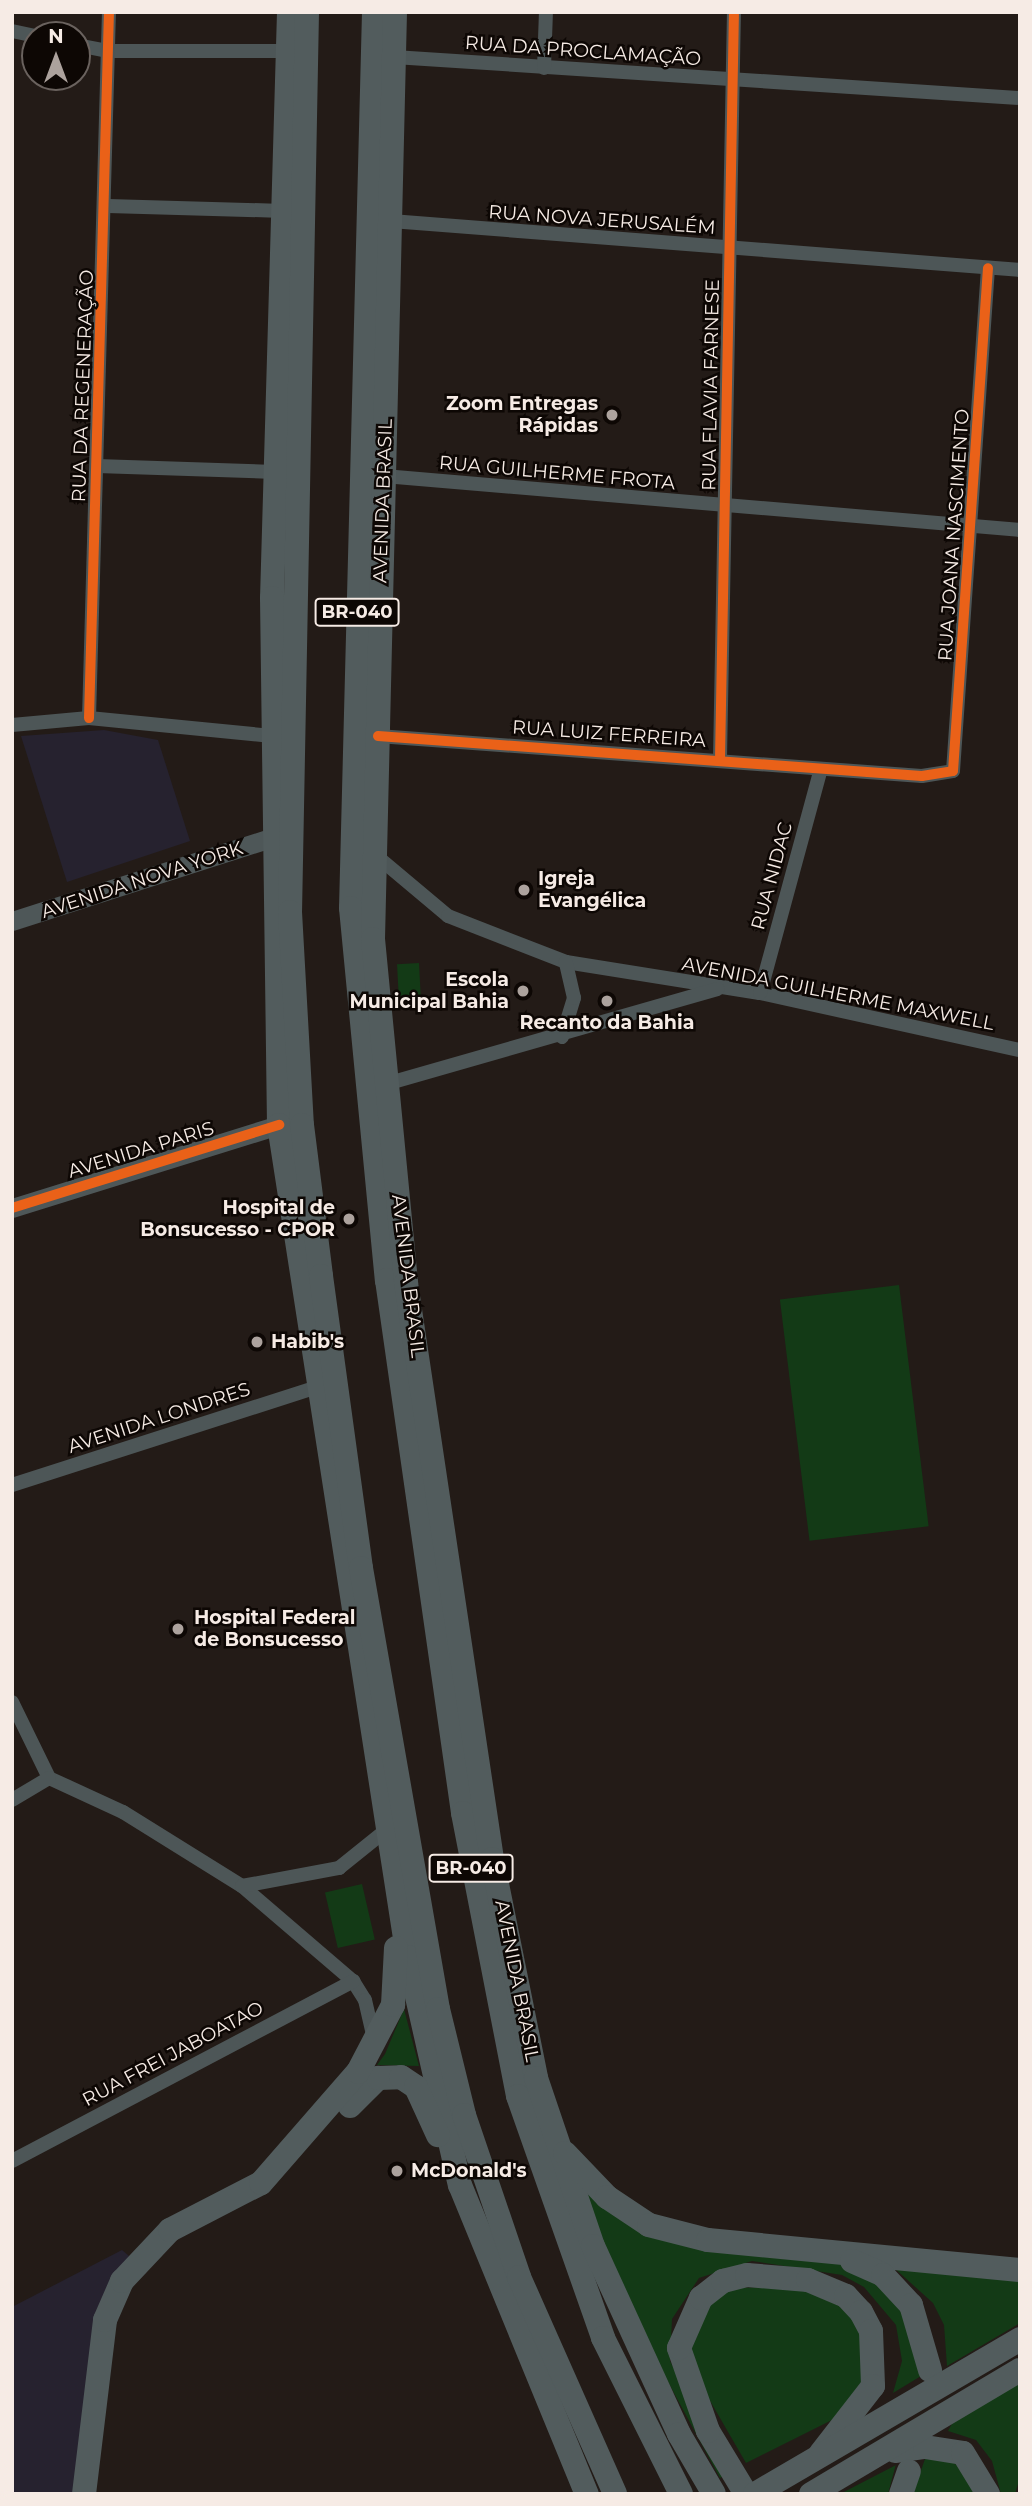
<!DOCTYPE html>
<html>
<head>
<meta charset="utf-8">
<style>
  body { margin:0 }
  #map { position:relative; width:1032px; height:2506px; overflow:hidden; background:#231b17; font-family:Montserrat,sans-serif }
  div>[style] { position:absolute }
  .industrial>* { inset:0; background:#26222f }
  .green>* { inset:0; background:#133a16; transform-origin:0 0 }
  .street>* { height:14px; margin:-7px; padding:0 7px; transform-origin:7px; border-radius:7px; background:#4d5657 }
  .secondary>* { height:19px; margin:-9.5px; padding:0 9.5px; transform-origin:9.5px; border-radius:9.5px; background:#4e5758 }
  .highway>* { height:24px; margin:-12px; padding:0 12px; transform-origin:12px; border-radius:12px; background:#525c5d }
  .cycleway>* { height:10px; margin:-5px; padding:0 5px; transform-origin:5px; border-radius:5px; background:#ea6118 }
  .dots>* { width:19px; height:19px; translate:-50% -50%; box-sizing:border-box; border:4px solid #0d0704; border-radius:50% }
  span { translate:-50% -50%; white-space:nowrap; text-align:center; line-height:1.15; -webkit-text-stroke:5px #0d0704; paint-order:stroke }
  .shield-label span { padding:2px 5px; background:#0d0704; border:2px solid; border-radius:5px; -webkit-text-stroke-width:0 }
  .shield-label { font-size:18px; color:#f6ebe5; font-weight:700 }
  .street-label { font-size:19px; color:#f6ebe5 }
  .poi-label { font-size:19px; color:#f6ebe5; font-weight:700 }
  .right { translate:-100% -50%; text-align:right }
  .left { translate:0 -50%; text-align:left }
  .frame { position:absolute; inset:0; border:14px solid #f6ebe5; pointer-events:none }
  .north { position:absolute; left:21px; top:21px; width:70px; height:70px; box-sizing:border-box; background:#0d0704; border:2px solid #6a625e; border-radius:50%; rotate:0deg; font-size:19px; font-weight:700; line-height:28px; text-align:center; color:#f6ebe5 }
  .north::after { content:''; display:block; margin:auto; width:24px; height:32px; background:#aca29d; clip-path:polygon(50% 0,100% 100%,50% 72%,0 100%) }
</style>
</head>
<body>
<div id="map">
  <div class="industrial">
    <div style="clip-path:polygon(104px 730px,158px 740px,190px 841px,67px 882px,21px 736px)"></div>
    <div style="clip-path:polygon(122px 2250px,129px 2256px,75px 2494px,12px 2494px,12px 2307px)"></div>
  </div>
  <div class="green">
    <div style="left:419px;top:963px;width:35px;height:22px;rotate:87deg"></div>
    <div style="left:899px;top:1285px;width:243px;height:120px;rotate:83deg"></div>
    <div style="left:362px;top:1884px;width:57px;height:38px;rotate:77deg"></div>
    <div style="clip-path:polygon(404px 2009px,419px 2066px,377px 2065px,385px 2054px)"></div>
    <div style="clip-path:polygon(574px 2174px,604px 2202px,837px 2262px,899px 2296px,921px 2376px,893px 2393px,902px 2361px,896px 2325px,864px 2287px,842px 2275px,752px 2261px,699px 2278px,672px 2319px,670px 2361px,727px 2474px,720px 2478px,635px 2321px)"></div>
    <div style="clip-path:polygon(892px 2266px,1020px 2279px,1020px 2323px,947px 2366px,944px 2325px,933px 2303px)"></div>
    <div style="clip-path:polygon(818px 2286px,862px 2323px,867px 2381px,840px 2416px,746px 2463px,694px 2373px,690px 2333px,705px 2304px,727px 2288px)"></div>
    <div style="clip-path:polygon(1020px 2382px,1020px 2477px,1015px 2494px,1001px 2494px,992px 2461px,976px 2440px,948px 2431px,955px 2418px)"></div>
    <div style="clip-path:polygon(943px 2451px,984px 2494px,913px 2494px,927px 2453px)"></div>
    <div style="clip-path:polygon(896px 2464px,888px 2494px,840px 2494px,896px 2465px)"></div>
  </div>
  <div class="street">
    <div style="left:12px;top:31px;width:24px;rotate:12deg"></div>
    <div style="left:77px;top:45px;width:32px;rotate:11deg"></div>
    <div style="left:108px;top:51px;width:180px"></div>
    <div style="left:394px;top:57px;width:627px;rotate:3.75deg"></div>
    <div style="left:544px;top:68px;width:56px;rotate:-88deg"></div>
    <div style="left:108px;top:206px;width:175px;rotate:1.6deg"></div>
    <div style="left:391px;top:221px;width:631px;rotate:4.45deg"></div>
    <div style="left:97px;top:466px;width:178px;rotate:1.9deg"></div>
    <div style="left:384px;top:476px;width:638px;rotate:4.85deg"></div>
    <div style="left:89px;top:718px;width:706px;rotate:-88.38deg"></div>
    <div style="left:12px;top:725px;width:77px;rotate:-5.2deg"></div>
    <div style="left:89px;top:718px;width:184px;rotate:5.6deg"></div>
    <div style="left:378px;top:736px;width:545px;rotate:4.21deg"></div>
    <div style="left:922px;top:776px;width:31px;rotate:-9deg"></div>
    <div style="left:953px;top:771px;width:504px;rotate:-86.02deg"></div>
    <div style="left:720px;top:759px;width:747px;rotate:-88.93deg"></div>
    <div style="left:373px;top:853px;width:98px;rotate:40deg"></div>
    <div style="left:448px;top:916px;width:127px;rotate:21.3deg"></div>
    <div style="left:566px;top:962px;width:196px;rotate:9.1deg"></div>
    <div style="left:760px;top:993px;width:266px;rotate:12.4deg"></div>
    <div style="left:760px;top:993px;width:232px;rotate:-74.8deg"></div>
    <div style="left:562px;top:1037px;width:41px;rotate:-72.9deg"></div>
    <div style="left:574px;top:998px;width:37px;rotate:-103deg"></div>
    <div style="left:386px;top:1084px;width:345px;rotate:-16deg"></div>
    <div style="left:12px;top:1485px;width:321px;rotate:-17.8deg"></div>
    <div style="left:12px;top:1702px;width:85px;rotate:64deg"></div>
    <div style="left:49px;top:1778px;width:81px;rotate:24.7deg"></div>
    <div style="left:123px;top:1812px;width:140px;rotate:31.9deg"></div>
    <div style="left:242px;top:1886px;width:146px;rotate:40.6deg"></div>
    <div style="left:353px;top:1981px;width:22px;rotate:58deg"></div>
    <div style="left:365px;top:2000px;width:39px;rotate:77deg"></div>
    <div style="left:12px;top:1800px;width:43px;rotate:-30.7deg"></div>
    <div style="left:242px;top:1886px;width:99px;rotate:-10.5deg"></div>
    <div style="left:339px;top:1868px;width:59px;rotate:-38.8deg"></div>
    <div style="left:12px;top:2161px;width:386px;rotate:-27.8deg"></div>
  </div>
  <div class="secondary">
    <div style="left:12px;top:921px;width:272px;rotate:-17.8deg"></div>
    <div style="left:12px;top:1208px;width:280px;rotate:-17.3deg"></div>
  </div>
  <div class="highway">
    <div style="left:289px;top:12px;width:586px;rotate:91.66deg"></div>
    <div style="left:272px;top:598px;width:527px;rotate:89.24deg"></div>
    <div style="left:279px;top:1125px;width:842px;rotate:81.19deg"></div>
    <div style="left:408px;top:1957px;width:234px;rotate:77.2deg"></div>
    <div style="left:460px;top:2185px;width:334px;rotate:67.7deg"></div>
    <div style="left:307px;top:12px;width:900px;rotate:91.08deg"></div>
    <div style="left:290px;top:912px;width:213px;rotate:86.8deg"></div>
    <div style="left:302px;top:1125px;width:152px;rotate:82.8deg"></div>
    <div style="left:321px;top:1276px;width:295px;rotate:82.2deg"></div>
    <div style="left:361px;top:1568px;width:448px;rotate:80.1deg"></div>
    <div style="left:438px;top:2009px;width:109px;rotate:76.2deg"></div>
    <div style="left:464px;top:2115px;width:171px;rotate:71.2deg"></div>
    <div style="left:519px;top:2277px;width:237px;rotate:66.1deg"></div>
    <div style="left:374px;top:12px;width:896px;rotate:91.47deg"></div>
    <div style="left:351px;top:908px;width:374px;rotate:84.5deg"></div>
    <div style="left:387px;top:1280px;width:538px;rotate:81.88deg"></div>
    <div style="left:463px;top:1813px;width:288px;rotate:79deg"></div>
    <div style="left:518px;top:2096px;width:256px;rotate:70.6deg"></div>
    <div style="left:603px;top:2338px;width:174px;rotate:63.4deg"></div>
    <div style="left:395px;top:12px;width:927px;rotate:91.36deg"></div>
    <div style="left:373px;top:939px;width:346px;rotate:84.5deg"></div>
    <div style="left:406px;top:1283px;width:582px;rotate:81.51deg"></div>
    <div style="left:492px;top:1859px;width:223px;rotate:78.6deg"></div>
    <div style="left:536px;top:2078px;width:177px;rotate:71.3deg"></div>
    <div style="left:593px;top:2246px;width:207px;rotate:65.4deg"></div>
    <div style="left:679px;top:2434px;width:69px;rotate:59.7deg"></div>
    <div style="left:350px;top:2106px;width:40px;rotate:-45deg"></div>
    <div style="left:378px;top:2078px;width:23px;rotate:-2deg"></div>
    <div style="left:401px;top:2077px;width:18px;rotate:34deg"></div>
    <div style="left:416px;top:2087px;width:53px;rotate:65.4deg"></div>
    <div style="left:565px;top:2153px;width:61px;rotate:46.3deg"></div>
    <div style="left:607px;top:2197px;width:50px;rotate:33.7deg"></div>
    <div style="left:649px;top:2225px;width:61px;rotate:14.3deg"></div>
    <div style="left:708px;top:2240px;width:313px;rotate:5.5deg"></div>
    <div style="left:852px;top:2261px;width:34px;rotate:24deg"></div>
    <div style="left:883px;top:2275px;width:41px;rotate:47deg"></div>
    <div style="left:911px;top:2305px;width:68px;rotate:73.7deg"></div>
    <div style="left:895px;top:2451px;width:30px;rotate:-8deg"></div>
    <div style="left:925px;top:2447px;width:38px;rotate:9deg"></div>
    <div style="left:963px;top:2453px;width:48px;rotate:58.6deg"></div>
    <div style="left:84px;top:2494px;width:175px;rotate:-83.1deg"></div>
    <div style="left:105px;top:2320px;width:43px;rotate:-66.4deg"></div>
    <div style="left:122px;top:2281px;width:70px;rotate:-46.7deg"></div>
    <div style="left:170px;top:2230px;width:102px;rotate:-27.3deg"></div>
    <div style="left:261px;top:2183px;width:147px;rotate:-48.9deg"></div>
    <div style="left:358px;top:2072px;width:76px;rotate:-62.4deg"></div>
    <div style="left:393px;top:2005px;width:57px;rotate:-87deg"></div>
    <div style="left:746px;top:2494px;width:74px;rotate:-121.1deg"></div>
    <div style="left:708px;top:2431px;width:88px;rotate:-109.3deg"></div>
    <div style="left:679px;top:2348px;width:55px;rotate:-66.3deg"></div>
    <div style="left:701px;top:2298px;width:28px;rotate:-38deg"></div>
    <div style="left:723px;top:2281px;width:25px;rotate:-14deg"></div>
    <div style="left:747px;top:2275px;width:61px;rotate:4.7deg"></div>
    <div style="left:808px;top:2280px;width:41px;rotate:22.8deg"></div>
    <div style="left:846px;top:2296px;width:22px;rotate:47deg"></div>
    <div style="left:861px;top:2312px;width:21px;rotate:62deg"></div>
    <div style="left:871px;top:2331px;width:55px;rotate:87.9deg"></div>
    <div style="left:873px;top:2386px;width:85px;rotate:127.8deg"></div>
    <div style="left:755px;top:2494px;width:307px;rotate:-30.3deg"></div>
    <div style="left:811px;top:2494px;width:243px;rotate:-30.7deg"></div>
    <div style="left:901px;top:2494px;width:24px;rotate:-71deg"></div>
  </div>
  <div class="cycleway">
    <div style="left:89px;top:718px;width:706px;rotate:-88.38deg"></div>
    <div style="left:378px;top:736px;width:545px;rotate:4.21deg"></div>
    <div style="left:922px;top:776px;width:31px;rotate:-9deg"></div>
    <div style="left:953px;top:771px;width:504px;rotate:-86.02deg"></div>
    <div style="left:720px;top:759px;width:747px;rotate:-88.93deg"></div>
    <div style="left:12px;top:1208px;width:280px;rotate:-17.3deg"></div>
  </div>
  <div class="dots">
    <div style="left:612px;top:415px;background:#aca29d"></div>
    <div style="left:524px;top:890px;background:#aca29d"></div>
    <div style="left:523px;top:991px;background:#aca29d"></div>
    <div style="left:607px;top:1001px;background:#aca29d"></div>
    <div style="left:349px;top:1219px;background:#aca29d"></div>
    <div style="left:257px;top:1342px;background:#aca29d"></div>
    <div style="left:178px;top:1629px;background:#aca29d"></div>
    <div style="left:397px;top:2171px;background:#aca29d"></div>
  </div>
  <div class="shield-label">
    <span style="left:357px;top:612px">BR-040</span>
    <span style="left:471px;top:1868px">BR-040</span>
  </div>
  <div class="street-label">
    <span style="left:583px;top:51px;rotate:4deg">RUA DA PROCLAMAÇÃO</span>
    <span style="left:602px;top:220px;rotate:4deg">RUA NOVA JERUSALÉM</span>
    <span style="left:711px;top:385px;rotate:-89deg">RUA FLAVIA FARNESE</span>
    <span style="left:83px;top:386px;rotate:-88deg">RUA DA REGENERAÇÃO</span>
    <span style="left:557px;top:473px;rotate:5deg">RUA GUILHERME FROTA</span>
    <span style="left:383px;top:501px;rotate:-88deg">AVENIDA BRASIL</span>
    <span style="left:954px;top:535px;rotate:-86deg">RUA JOANA NASCIMENTO</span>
    <span style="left:609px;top:734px;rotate:4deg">RUA LUIZ FERREIRA</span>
    <span style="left:772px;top:876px;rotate:-75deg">RUA NIDAC</span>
    <span style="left:142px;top:880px;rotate:-18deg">AVENIDA NOVA YORK</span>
    <span style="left:838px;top:994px;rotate:11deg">AVENIDA GUILHERME MAXWELL</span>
    <span style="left:141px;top:1150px;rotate:-17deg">AVENIDA PARIS</span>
    <span style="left:408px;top:1276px;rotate:83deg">AVENIDA BRASIL</span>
    <span style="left:159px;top:1418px;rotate:-18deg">AVENIDA LONDRES</span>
    <span style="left:517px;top:1981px;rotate:79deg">AVENIDA BRASIL</span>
    <span style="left:173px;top:2054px;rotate:-28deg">RUA FREI JABOATAO</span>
  </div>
  <div class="poi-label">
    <span class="right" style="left:598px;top:415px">Zoom Entregas<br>Rápidas</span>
    <span class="left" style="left:538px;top:890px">Igreja<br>Evangélica</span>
    <span class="right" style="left:509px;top:991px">Escola<br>Municipal Bahia</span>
    <span style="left:607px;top:1023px">Recanto da Bahia</span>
    <span class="right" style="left:335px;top:1219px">Hospital de<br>Bonsucesso - CPOR</span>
    <span class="left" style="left:271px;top:1342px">Habib's</span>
    <span class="left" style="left:194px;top:1629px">Hospital Federal<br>de Bonsucesso</span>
    <span class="left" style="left:411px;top:2171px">McDonald's</span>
  </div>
  <div class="frame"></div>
  <div class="north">N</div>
</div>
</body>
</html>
